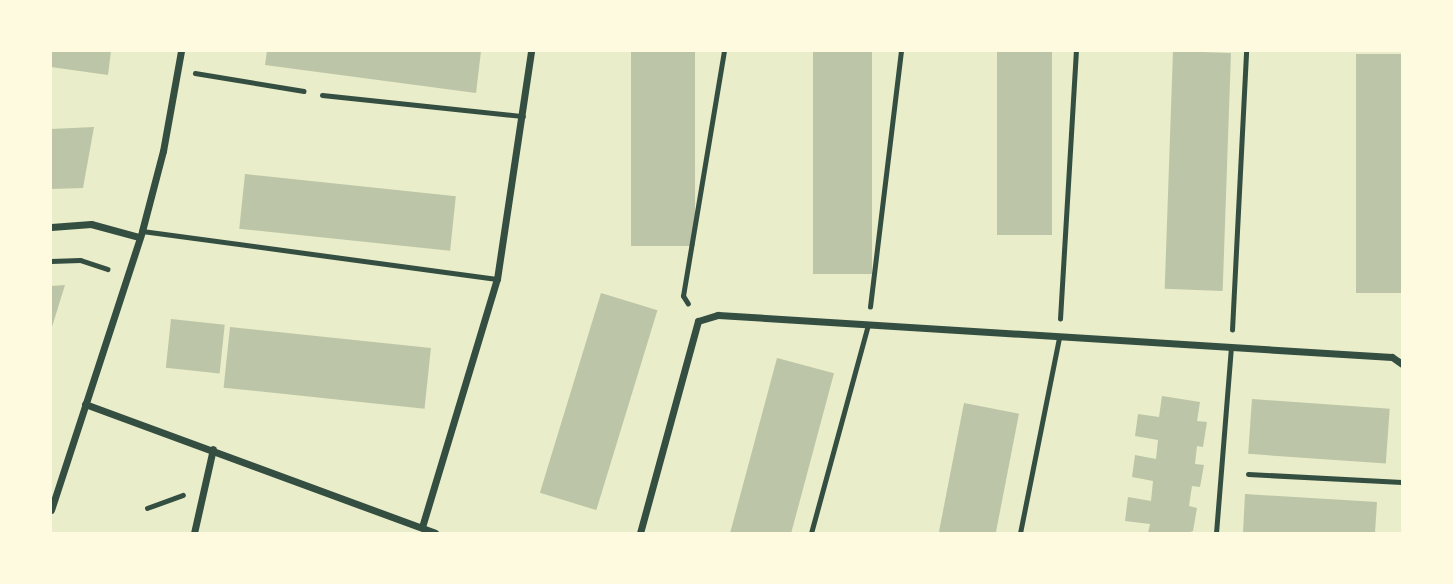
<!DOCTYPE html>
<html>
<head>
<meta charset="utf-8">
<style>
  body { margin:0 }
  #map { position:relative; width:1453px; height:584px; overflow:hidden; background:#e9edc9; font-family:"Roboto Condensed",sans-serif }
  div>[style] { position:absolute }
  .building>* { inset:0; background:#bcc5a7; transform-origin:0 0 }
  .path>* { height:4.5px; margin:-2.25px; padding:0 2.25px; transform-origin:2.25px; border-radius:2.25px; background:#344e41 }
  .service>* { height:5px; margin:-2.5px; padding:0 2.5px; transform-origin:2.5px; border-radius:2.5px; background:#344e41 }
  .minor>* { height:7px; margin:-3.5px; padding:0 3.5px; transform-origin:3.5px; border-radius:3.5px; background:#344e41 }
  span { translate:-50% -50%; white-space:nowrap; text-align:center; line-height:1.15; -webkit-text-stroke:7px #fefae0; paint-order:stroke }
  .frame { position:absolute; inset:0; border:52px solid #fefae0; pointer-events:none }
</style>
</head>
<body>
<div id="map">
  <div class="building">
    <div style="clip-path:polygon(51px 51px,111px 51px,108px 75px,51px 67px)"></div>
    <div style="clip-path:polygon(267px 51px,481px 51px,476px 93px,265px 65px)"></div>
    <div style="left:631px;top:51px;width:64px;height:195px"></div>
    <div style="left:813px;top:51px;width:59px;height:223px"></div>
    <div style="left:997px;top:51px;width:55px;height:184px"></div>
    <div style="left:1173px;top:51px;width:58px;height:238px;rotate:2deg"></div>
    <div style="left:1402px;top:54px;width:239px;height:46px;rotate:90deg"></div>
    <div style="clip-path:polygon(94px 127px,83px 188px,51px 189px,51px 129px)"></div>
    <div style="left:245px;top:174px;width:212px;height:55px;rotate:6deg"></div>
    <div style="clip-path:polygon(65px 285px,51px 330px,51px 286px)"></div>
    <div style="left:601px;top:293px;width:59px;height:209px;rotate:17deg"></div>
    <div style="left:171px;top:319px;width:54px;height:49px;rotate:6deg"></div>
    <div style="left:230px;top:327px;width:202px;height:61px;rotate:6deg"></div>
    <div style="left:777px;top:358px;width:59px;height:181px;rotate:15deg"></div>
    <div style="clip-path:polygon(1162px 396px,1200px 402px,1197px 421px,1207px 422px,1203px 447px,1197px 446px,1195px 464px,1204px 465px,1200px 487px,1192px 486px,1189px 506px,1197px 508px,1193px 531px,1187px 533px,1148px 533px,1150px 524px,1125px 521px,1128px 497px,1151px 501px,1153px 481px,1132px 477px,1135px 455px,1156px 459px,1158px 440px,1135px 436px,1138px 414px,1159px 417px)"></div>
    <div style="left:1252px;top:399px;width:138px;height:55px;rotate:4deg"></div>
    <div style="left:964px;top:403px;width:56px;height:132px;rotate:11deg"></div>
    <div style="clip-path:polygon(1245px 494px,1377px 502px,1375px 533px,1243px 533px)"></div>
  </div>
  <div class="path">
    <div style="left:195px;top:73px;width:110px;rotate:9.4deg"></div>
    <div style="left:51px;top:261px;width:29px;rotate:-2deg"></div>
    <div style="left:80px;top:260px;width:29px;rotate:18deg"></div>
    <div style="left:688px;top:304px;width:9px;rotate:-122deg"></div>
    <div style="left:683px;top:296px;width:248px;rotate:-80.5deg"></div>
    <div style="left:870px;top:307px;width:258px;rotate:-83.1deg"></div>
    <div style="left:1060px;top:319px;width:268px;rotate:-86.6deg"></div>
    <div style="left:1232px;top:330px;width:279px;rotate:-87.1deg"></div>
    <div style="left:147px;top:508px;width:38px;rotate:-20deg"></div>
  </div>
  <div class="service">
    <div style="left:322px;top:95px;width:202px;rotate:6deg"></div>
    <div style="left:142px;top:231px;width:358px;rotate:7.7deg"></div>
    <div style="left:1248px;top:474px;width:154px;rotate:3deg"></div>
    <div style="left:811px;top:533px;width:216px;rotate:-74.7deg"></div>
    <div style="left:1020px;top:533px;width:199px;rotate:-78.7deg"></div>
    <div style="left:1216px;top:533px;width:186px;rotate:-85.4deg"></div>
  </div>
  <div class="minor">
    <div style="left:51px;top:227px;width:40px;rotate:-4.3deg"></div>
    <div style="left:91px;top:224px;width:50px;rotate:15.2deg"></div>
    <div style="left:85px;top:404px;width:373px;rotate:20.2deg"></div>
    <div style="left:51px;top:510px;width:293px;rotate:-71.9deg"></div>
    <div style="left:142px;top:231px;width:83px;rotate:-75.3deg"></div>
    <div style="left:163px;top:151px;width:102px;rotate:-79.8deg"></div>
    <div style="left:422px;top:527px;width:259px;rotate:-73.2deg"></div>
    <div style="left:497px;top:279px;width:231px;rotate:-81.5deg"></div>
    <div style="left:194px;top:533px;width:86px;rotate:-77.3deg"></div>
    <div style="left:640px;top:533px;width:220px;rotate:-74.7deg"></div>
    <div style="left:698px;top:321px;width:21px;rotate:-17deg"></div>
    <div style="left:718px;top:315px;width:675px;rotate:3.57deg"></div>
    <div style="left:1392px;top:357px;width:12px;rotate:35deg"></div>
  </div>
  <div class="frame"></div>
</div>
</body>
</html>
